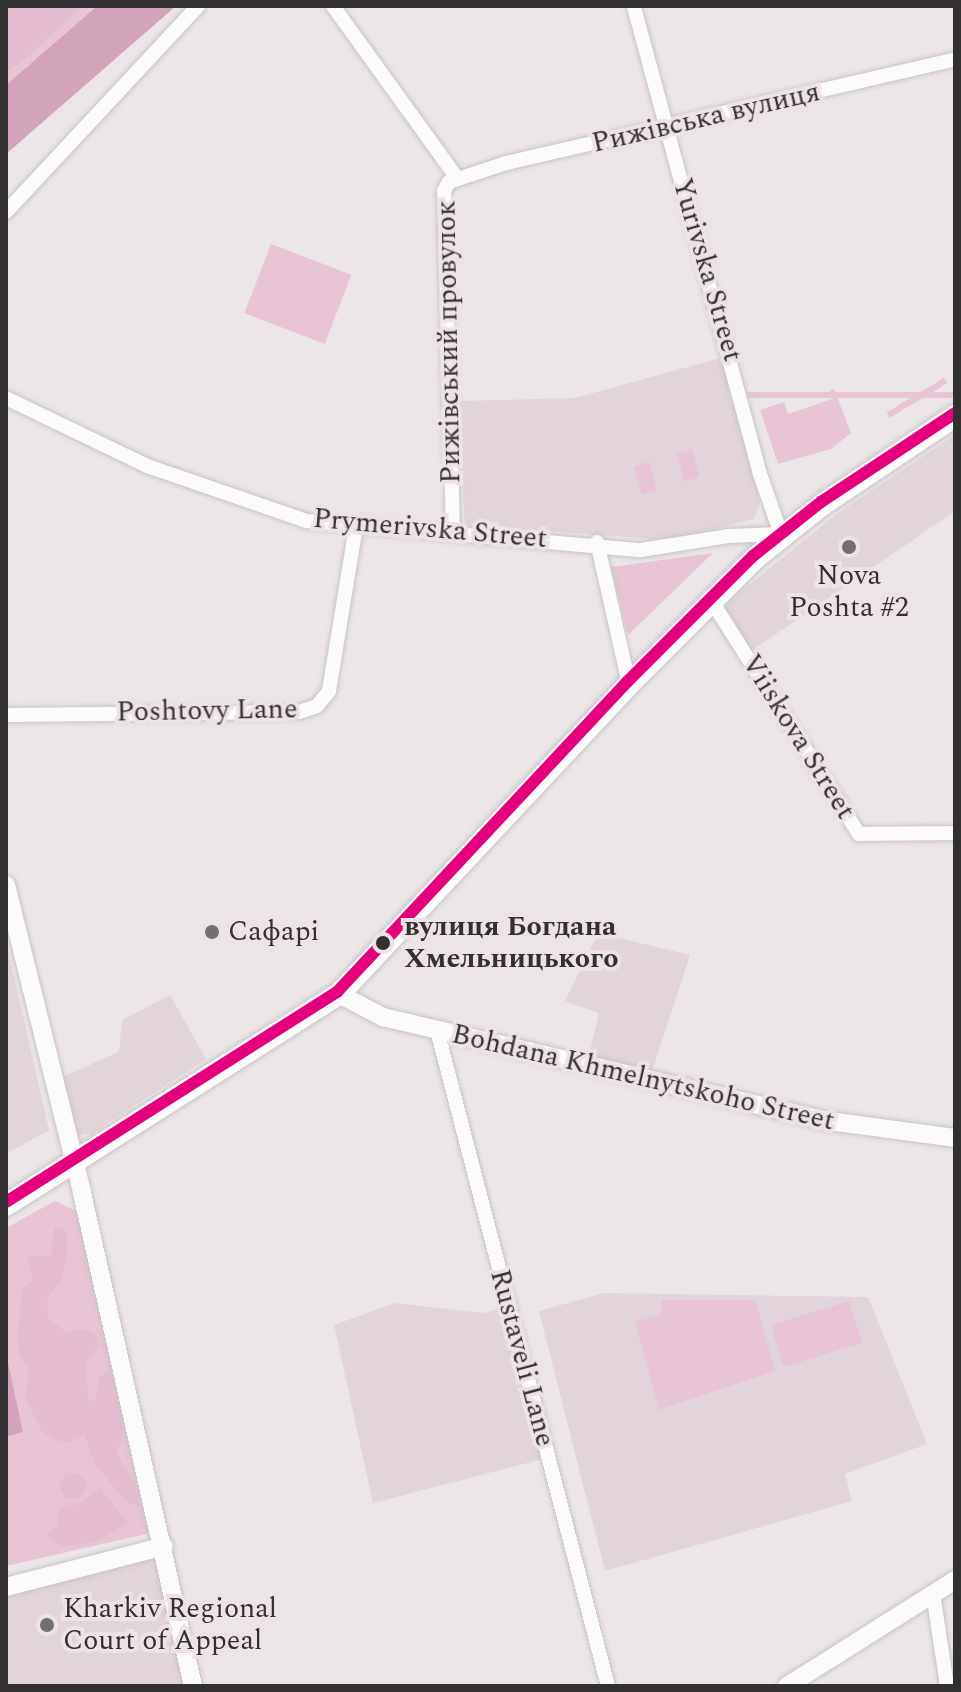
<!DOCTYPE html>
<html>
<head>
<meta charset="utf-8">
<style>
  body { margin:0 }
  #map { position:relative; width:961px; height:1692px; overflow:hidden; background:#ebe5e8; font-family:Spectral,serif }
  div>[style] { position:absolute }
  .built>* { inset:0; background:#e1d4da }
  .green>* { inset:0; background:#e7c5d4; transform-origin:0 0 }
  .forest>* { inset:0; background:#e5bdd0 }
  .round { border-radius:50% }
  .water>* { inset:0; background:#d3a3ba }
  .roads { filter:drop-shadow(0 0 2px #c8c3c5) drop-shadow(0 0 2px #c8c3c5) }
  .street>* { height:14px; margin:-7px; padding:0 7px; transform-origin:7px; border-radius:7px; background:#fcfbfc }
  .secondary>* { height:18px; margin:-9px; padding:0 9px; transform-origin:9px; border-radius:9px; background:#fcfbfc }
  .primary>* { height:22px; margin:-11px; padding:0 11px; transform-origin:11px; border-radius:11px; background:#fcfbfc }
  .tram-1>* { height:12px; margin:-6px; padding:0 6px; transform-origin:6px; border-radius:6px; background:#e5007d }
  .dots>* { width:22px; height:22px; translate:-50% -50%; box-sizing:border-box; border:4px solid #ede3e7; border-radius:50% }
  span { translate:-50% -50%; white-space:nowrap; text-align:center; line-height:1.15; -webkit-text-stroke:8px #ede3e7; paint-order:stroke }
  .street-label { font-size:28px; color:#333031 }
  .poi-label { font-size:28px; color:#333031 }
  .left { translate:0 -50%; text-align:left }
  .stop-label { font-size:28px; color:#333031; font-weight:700 }
  .frame { position:absolute; inset:0; border:8px solid #333031; pointer-events:none }
</style>
</head>
<body>
<div id="map">
  <div class="built">
    <div style="clip-path:polygon(724px 357px,760px 504px,754px 519px,667px 540px,465px 525px,457px 401px,575px 398px)"></div>
    <div style="clip-path:polygon(955px 435px,955px 511px,751px 651px,724px 608px,733px 598px,837px 514px)"></div>
    <div style="clip-path:polygon(598px 933px,690px 955px,651px 1074px,588px 1059px,599px 1013px,565px 1001px)"></div>
    <div style="clip-path:polygon(6px 941px,49px 1130px,6px 1154px)"></div>
    <div style="clip-path:polygon(170px 995px,206px 1059px,91px 1134px,78px 1135px,60px 1078px,119px 1052px,122px 1020px)"></div>
    <div style="clip-path:polygon(604px 1293px,868px 1297px,927px 1444px,845px 1474px,852px 1501px,605px 1571px,539px 1311px)"></div>
    <div style="clip-path:polygon(395px 1303px,483px 1313px,501px 1308px,543px 1459px,373px 1503px,334px 1325px)"></div>
    <div style="clip-path:polygon(147px 1556px,158px 1562px,185px 1686px,6px 1686px,6px 1592px)"></div>
  </div>
  <div class="green">
    <div style="clip-path:polygon(6px 6px,97px 6px,6px 85px)"></div>
    <div style="left:271px;top:244px;width:86px;height:74px;rotate:21deg"></div>
    <div style="left:944px;top:378px;width:6px;height:67px;rotate:59deg"></div>
    <div style="clip-path:polygon(834px 389px,851px 433px,831px 449px,778px 464px,760px 410px,784px 402px,788px 414px,832px 399px,830px 390px)"></div>
    <div style="left:955px;top:392px;width:6px;height:207px;rotate:90deg"></div>
    <div style="left:692px;top:449px;width:29px;height:16px;rotate:74deg"></div>
    <div style="left:649px;top:462px;width:29px;height:16px;rotate:74deg"></div>
    <div style="clip-path:polygon(713px 553px,628px 635px,611px 567px)"></div>
    <div style="clip-path:polygon(55px 1201px,78px 1212px,151px 1533px,6px 1566px,6px 1228px)"></div>
    <div style="clip-path:polygon(661px 1300px,755px 1300px,775px 1371px,659px 1410px,635px 1322px,662px 1314px)"></div>
    <div style="left:849px;top:1301px;width:44px;height:82px;rotate:73deg"></div>
  </div>
  <div class="forest">
    <div style="clip-path:polygon(82px 6px,20px 64px,6px 71px,7px 6px)"></div>
    <div style="clip-path:polygon(54px 1227px,67px 1231px,67px 1259px,60px 1282px,47px 1298px,48px 1318px,66px 1332px,85px 1329px,96px 1334px,99px 1345px,85px 1364px,89px 1402px,95px 1400px,100px 1376px,108px 1372px,114px 1378px,124px 1435px,116px 1452px,136px 1485px,141px 1507px,128px 1503px,96px 1466px,84px 1435px,65px 1443px,50px 1437px,42px 1432px,26px 1399px,29px 1368px,19px 1355px,18px 1332px,22px 1288px,33px 1281px,27px 1257px,51px 1255px)"></div>
    <div class="round" style="left:60px;top:1473px;width:26px;height:26px"></div>
    <div style="clip-path:polygon(100px 1488px,128px 1523px,98px 1541px,64px 1547px,53px 1542px,47px 1535px,57px 1526px,58px 1510px,83px 1502px)"></div>
  </div>
  <div class="water">
    <div style="clip-path:polygon(97px 6px,176px 6px,6px 154px,6px 85px)"></div>
    <div style="clip-path:polygon(6px 1354px,23px 1432px,8px 1436px,6px 1425px)"></div>
  </div>
  <div class="roads">
    <div class="street">
      <div style="left:333px;top:6px;width:212px;rotate:54.2deg"></div>
      <div style="left:6px;top:212px;width:282px;rotate:-47deg"></div>
      <div style="left:6px;top:398px;width:157px;rotate:25.7deg"></div>
      <div style="left:147px;top:466px;width:169px;rotate:19deg"></div>
      <div style="left:307px;top:521px;width:335px;rotate:5deg"></div>
      <div style="left:641px;top:550px;width:88px;rotate:-9.1deg"></div>
      <div style="left:728px;top:536px;width:53px;rotate:-2.2deg"></div>
      <div style="left:781px;top:534px;width:64px;rotate:-109.3deg"></div>
      <div style="left:760px;top:474px;width:485px;rotate:-105.1deg"></div>
      <div style="left:453px;top:531px;width:340px;rotate:-91.5deg"></div>
      <div style="left:444px;top:191px;width:10px;rotate:-61deg"></div>
      <div style="left:449px;top:182px;width:60px;rotate:-18.4deg"></div>
      <div style="left:506px;top:163px;width:461px;rotate:-13deg"></div>
      <div style="left:597px;top:542px;width:146px;rotate:77.3deg"></div>
      <div style="left:711px;top:600px;width:277px;rotate:57.7deg"></div>
      <div style="left:859px;top:834px;width:96px;rotate:-0.6deg"></div>
      <div style="left:6px;top:715px;width:293px;rotate:-0.6deg"></div>
      <div style="left:299px;top:712px;width:19px;rotate:-18deg"></div>
      <div style="left:317px;top:706px;width:19px;rotate:-51deg"></div>
      <div style="left:329px;top:691px;width:166px;rotate:-80.7deg"></div>
      <div style="left:437px;top:1030px;width:678px;rotate:75.39deg"></div>
      <div style="left:933px;top:1593px;width:94px;rotate:81.4deg"></div>
    </div>
    <div class="secondary">
      <div style="left:6px;top:885px;width:317px;rotate:76.1deg"></div>
      <div style="left:82px;top:1193px;width:505px;rotate:77.31deg"></div>
      <div style="left:339px;top:994px;width:50px;rotate:27.6deg"></div>
      <div style="left:383px;top:1017px;width:451px;rotate:13.2deg"></div>
      <div style="left:822px;top:1120px;width:134px;rotate:7.7deg"></div>
      <div style="left:6px;top:1587px;width:163px;rotate:-14.5deg"></div>
      <div style="left:787px;top:1686px;width:199px;rotate:-32.2deg"></div>
    </div>
    <div class="primary">
      <div style="left:6px;top:1205px;width:394px;rotate:-32.4deg"></div>
      <div style="left:339px;top:994px;width:424px;rotate:-46.9deg"></div>
      <div style="left:629px;top:684px;width:178px;rotate:-45deg"></div>
      <div style="left:755px;top:558px;width:87px;rotate:-38.5deg"></div>
      <div style="left:823px;top:504px;width:159px;rotate:-33.7deg"></div>
    </div>
  </div>
  <div class="tram-1">
    <div style="left:6px;top:1202px;width:392px;rotate:-32.4deg"></div>
    <div style="left:337px;top:992px;width:426px;rotate:-46.9deg"></div>
    <div style="left:628px;top:681px;width:177px;rotate:-45deg"></div>
    <div style="left:753px;top:556px;width:87px;rotate:-38.5deg"></div>
    <div style="left:821px;top:502px;width:161px;rotate:-33.6deg"></div>
  </div>
  <div class="dots">
    <div style="left:849px;top:547px;background:#736f71"></div>
    <div style="left:212px;top:932px;background:#736f71"></div>
    <div style="left:383px;top:943px;background:#333031"></div>
    <div style="left:47px;top:1625px;background:#736f71"></div>
  </div>
  <div class="street-label">
    <span style="left:706px;top:118px;rotate:-13deg">Рижівська вулиця</span>
    <span style="left:707px;top:270px;rotate:74deg">Yurivska Street</span>
    <span style="left:449px;top:342px;rotate:-91deg">Рижівський провулок</span>
    <span style="left:430px;top:529px;rotate:5deg">Prymerivska Street</span>
    <span style="left:207px;top:711px;rotate:-1deg">Poshtovy Lane</span>
    <span style="left:798px;top:737px;rotate:58deg">Viiskova Street</span>
    <span style="left:643px;top:1078px;rotate:13deg">Bohdana Khmelnytskoho Street</span>
    <span style="left:522px;top:1358px;rotate:75deg">Rustaveli Lane</span>
  </div>
  <div class="poi-label">
    <span style="left:849px;top:592px">Nova<br>Poshta #2</span>
    <span class="left" style="left:228px;top:932px">Сафарі</span>
    <span class="left" style="left:63px;top:1625px">Kharkiv Regional<br>Court of Appeal</span>
  </div>
  <div class="stop-label">
    <span class="left" style="left:404px;top:943px">вулиця Богдана<br>Хмельницького</span>
  </div>
  <div class="frame"></div>
</div>
</body>
</html>
